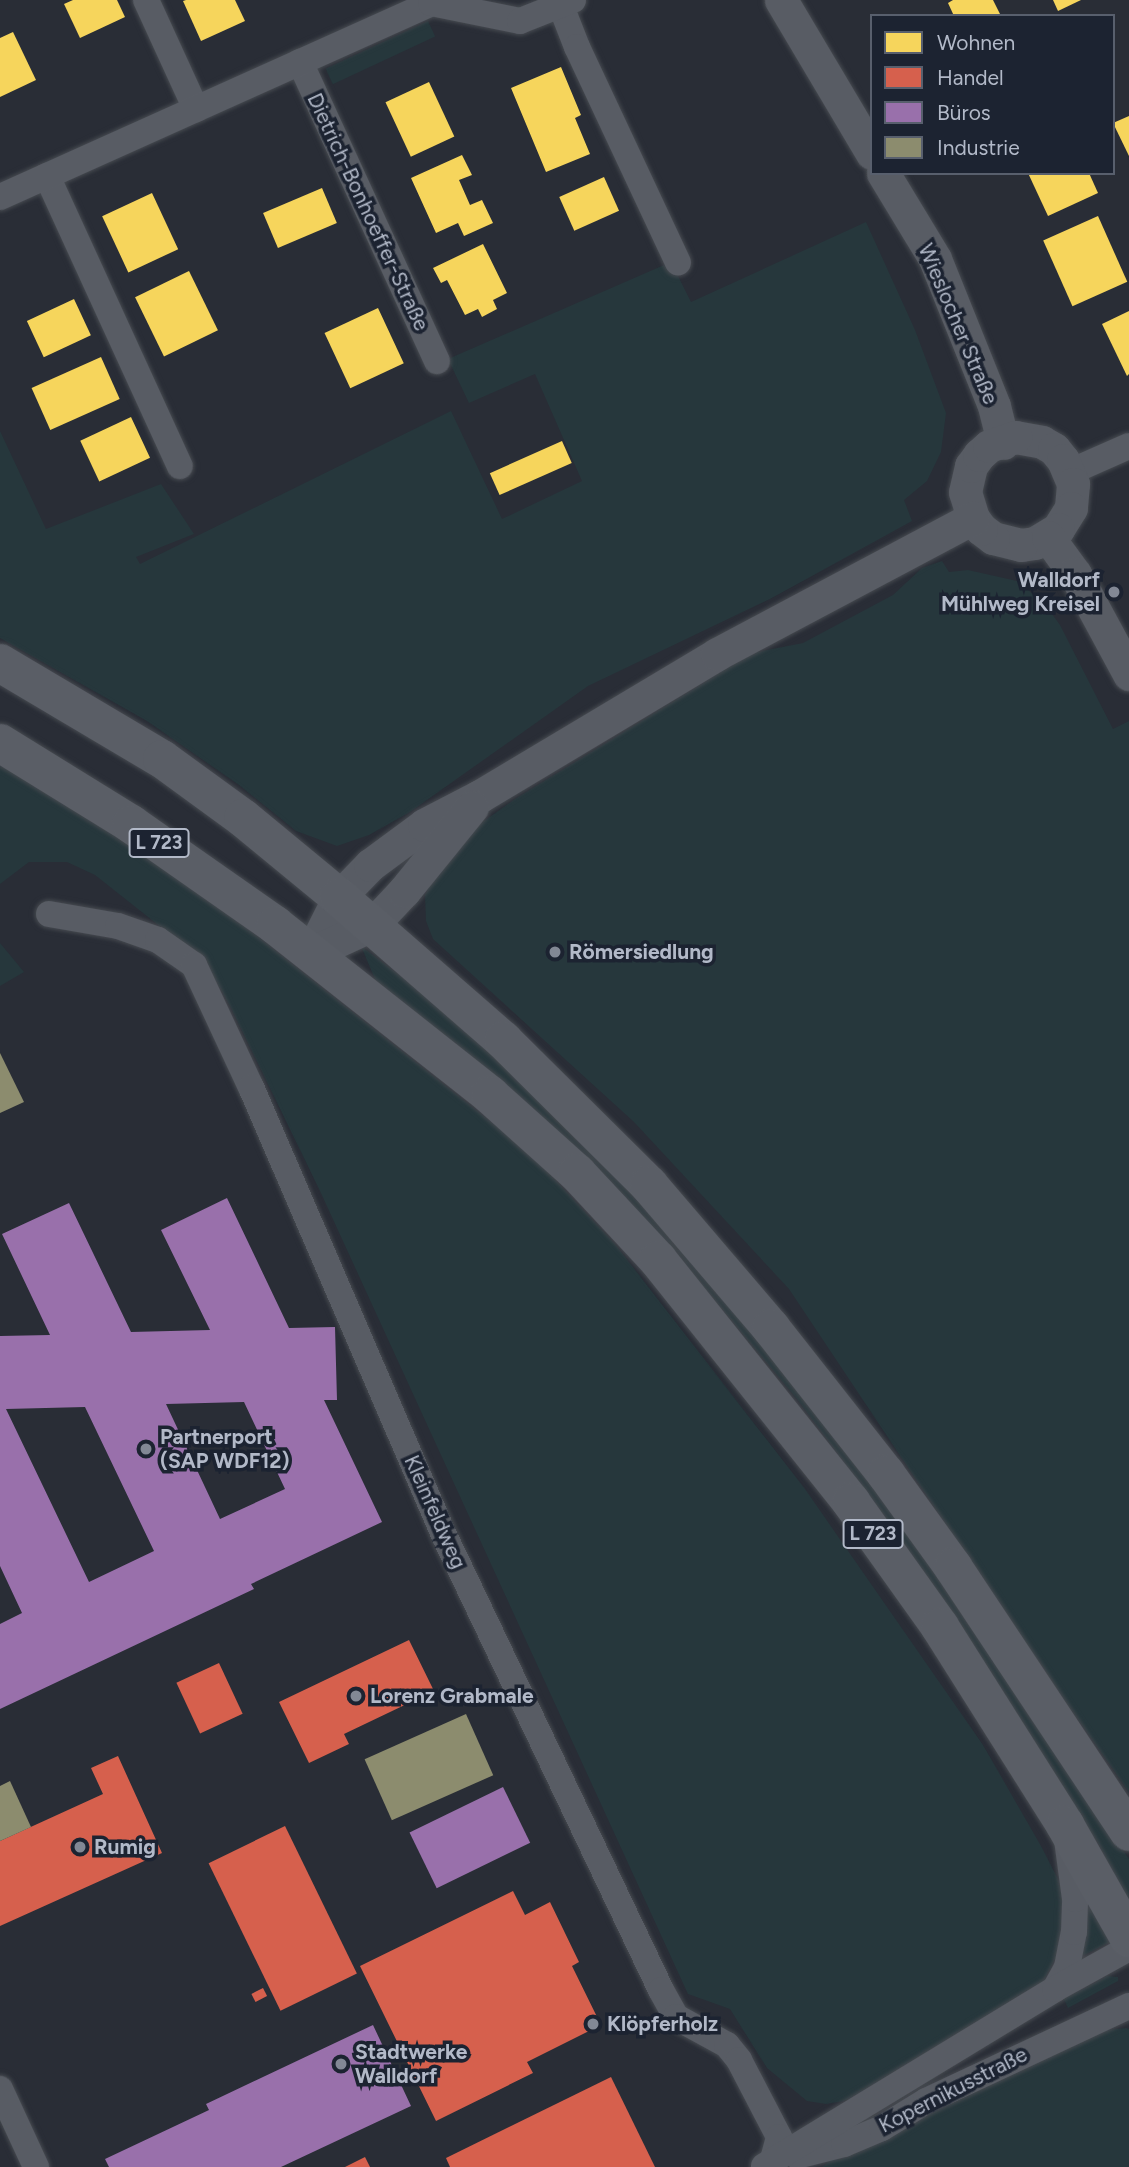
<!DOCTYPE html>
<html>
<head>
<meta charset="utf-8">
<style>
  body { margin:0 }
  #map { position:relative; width:1129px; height:2167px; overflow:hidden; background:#292d36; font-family:Figtree,sans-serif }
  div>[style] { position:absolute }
  .green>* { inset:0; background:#26373c; transform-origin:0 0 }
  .homes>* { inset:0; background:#f6d55c; transform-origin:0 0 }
  .shops>* { inset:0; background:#d6604d; transform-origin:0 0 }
  .offices>* { inset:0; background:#9970ab; transform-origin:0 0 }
  .industry>* { inset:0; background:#8c8c6e; transform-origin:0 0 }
  .roads { filter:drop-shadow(0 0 2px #464a50) drop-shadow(0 0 2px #464a50) }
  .minor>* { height:26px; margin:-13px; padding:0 13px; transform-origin:13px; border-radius:13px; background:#585c64 }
  .tertiary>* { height:33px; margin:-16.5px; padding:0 16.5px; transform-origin:16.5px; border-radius:16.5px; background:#585c64 }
  .primary>* { height:38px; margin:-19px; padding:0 19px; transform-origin:19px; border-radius:19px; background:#5a5e66 }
  .dots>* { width:19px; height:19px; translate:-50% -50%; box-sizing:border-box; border:4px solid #1c2331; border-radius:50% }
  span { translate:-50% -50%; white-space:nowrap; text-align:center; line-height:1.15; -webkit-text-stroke:7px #1c2331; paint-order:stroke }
  .shield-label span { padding:2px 5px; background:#1c2331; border:2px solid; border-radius:5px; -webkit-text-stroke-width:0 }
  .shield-label { font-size:19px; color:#b2b9c8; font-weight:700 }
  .street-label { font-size:21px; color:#b2b9c8 }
  .poi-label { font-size:21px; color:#b2b9c8; font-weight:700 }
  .right { translate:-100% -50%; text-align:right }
  .left { translate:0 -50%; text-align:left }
  .legend { position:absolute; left:870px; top:14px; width:245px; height:161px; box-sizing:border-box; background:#1c2331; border:2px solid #585f6d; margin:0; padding:9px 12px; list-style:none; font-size:21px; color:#b2b9c8 }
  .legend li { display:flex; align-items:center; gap:14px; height:35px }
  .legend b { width:35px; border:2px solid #585f6d }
</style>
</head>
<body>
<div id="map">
  <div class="green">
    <div style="left:428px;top:21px;width:17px;height:113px;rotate:65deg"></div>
    <div style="clip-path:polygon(866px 222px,915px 330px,946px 413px,941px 452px,927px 481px,904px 500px,912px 521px,770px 599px,588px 686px,410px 812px,369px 835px,337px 846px,296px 831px,239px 785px,147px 721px,0 638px,0 431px,46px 529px,161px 484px,194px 534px,136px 557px,140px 564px,451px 411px,502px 519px,582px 481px,535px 374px,469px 403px,448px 359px,671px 262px,691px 302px)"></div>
    <div style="clip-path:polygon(942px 561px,949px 572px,968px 570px,1017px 581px,1044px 603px,1060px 625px,1113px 729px,1129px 721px,1129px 1792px,1041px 1667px,789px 1289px,634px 1122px,433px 939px,426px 921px,425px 895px,438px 870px,466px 834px,515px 799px,752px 653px,803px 643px,893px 595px,922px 568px)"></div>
    <div style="clip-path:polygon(0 765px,174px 870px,530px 1153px,615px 1244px,805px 1489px,983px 1745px,1041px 1846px,1059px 1881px,1064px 1911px,1057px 1955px,1041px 1986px,896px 2076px,844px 2101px,826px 2104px,807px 2101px,767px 2068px,730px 2009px,688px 1994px,320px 1191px,230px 1006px,205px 962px,95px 875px,67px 862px,29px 862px,0 884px)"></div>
    <div style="clip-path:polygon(0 943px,24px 972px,0 986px)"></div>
    <div style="clip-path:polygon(361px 946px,435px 1002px,536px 1093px,656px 1214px,894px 1510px,1129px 1859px,1129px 1904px,1098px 1843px,884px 1516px,797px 1399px,696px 1278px,377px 984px)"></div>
    <div style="clip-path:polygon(1083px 1887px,1112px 1941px,1080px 1957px)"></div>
    <div style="clip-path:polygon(1107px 1976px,1118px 1977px,1118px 1981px,1068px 2008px,1064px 1999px)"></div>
    <div style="clip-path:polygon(1126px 2028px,1129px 2029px,1129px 2167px,822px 2167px,834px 2158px,1096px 2031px)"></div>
  </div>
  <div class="homes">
    <div style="clip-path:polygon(73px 0,117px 0,125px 17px,80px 38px,64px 4px)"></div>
    <div style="clip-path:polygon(186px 0,235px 0,245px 21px,201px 41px,183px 1px)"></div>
    <div style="clip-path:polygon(953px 0,993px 0,1001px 16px,954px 16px,948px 3px)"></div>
    <div style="clip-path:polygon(1053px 0,1081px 0,1058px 11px)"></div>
    <div style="clip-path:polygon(13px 32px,36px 80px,0 97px,0 38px)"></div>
    <div style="clip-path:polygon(561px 67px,581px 115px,575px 118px,590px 154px,546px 172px,511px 88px)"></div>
    <div style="left:429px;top:82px;width:60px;height:48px;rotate:65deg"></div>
    <div style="clip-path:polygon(1129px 116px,1129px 156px,1113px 123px)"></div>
    <div style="clip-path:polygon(462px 155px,472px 175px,459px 180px,470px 205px,482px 200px,493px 223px,464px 236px,458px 223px,436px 233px,411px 178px)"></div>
    <div style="clip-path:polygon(1028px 173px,1089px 173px,1098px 193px,1048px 216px)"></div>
    <div style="left:604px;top:177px;width:37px;height:49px;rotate:66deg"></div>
    <div style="left:322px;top:188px;width:38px;height:64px;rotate:67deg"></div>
    <div style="left:152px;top:193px;width:62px;height:55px;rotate:65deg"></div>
    <div style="left:1098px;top:216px;width:72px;height:60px;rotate:66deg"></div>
    <div style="clip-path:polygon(483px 244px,507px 293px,493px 300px,497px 309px,482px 317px,478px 309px,465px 315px,447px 280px,441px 283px,433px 268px)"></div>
    <div style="left:189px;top:271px;width:66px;height:60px;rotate:64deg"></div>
    <div style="left:74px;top:299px;width:40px;height:52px;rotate:65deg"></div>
    <div style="left:378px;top:308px;width:61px;height:59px;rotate:65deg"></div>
    <div style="clip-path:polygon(1129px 311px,1129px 374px,1127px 376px,1102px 324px)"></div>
    <div style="left:101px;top:357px;width:46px;height:76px;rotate:66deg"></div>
    <div style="left:131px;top:417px;width:45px;height:56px;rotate:65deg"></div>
    <div style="left:562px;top:441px;width:24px;height:79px;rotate:66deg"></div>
  </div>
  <div class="shops">
    <div style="clip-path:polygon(409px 1640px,434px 1691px,344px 1734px,349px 1744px,309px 1763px,279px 1702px)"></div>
    <div style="left:219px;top:1663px;width:56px;height:47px;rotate:65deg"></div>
    <div style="clip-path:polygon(118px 1756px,162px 1853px,0 1926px,0 1841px,103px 1794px,91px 1768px)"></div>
    <div style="left:285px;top:1826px;width:164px;height:85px;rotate:64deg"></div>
    <div style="clip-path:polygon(513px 1891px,525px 1915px,550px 1902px,579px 1962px,572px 1966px,601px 2025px,527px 2062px,533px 2073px,436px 2121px,360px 1966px)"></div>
    <div style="left:263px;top:1988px;width:9px;height:13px;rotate:63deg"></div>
    <div style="clip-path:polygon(611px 2077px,655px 2167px,450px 2167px,446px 2158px)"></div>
    <div style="clip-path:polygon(365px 2157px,370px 2167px,345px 2167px)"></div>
  </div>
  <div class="offices">
    <div style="clip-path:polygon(evenodd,227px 1198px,289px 1328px,335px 1327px,337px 1400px,324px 1400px,382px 1522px,251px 1584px,254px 1589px,0 1709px,0 1624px,22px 1613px,0 1566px,0 1336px,50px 1335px,2px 1234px,69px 1203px,131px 1332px,210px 1330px,161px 1230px,227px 1198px,244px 1402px,285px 1489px,220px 1519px,166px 1404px,244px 1402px,227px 1198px,85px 1407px,154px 1551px,89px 1582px,6px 1409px,85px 1407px)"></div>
    <div style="left:503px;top:1787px;width:62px;height:104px;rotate:64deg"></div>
    <div style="clip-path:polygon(373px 2025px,411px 2106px,281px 2167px,109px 2167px,105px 2159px,209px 2110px,206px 2104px)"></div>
  </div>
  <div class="industry">
    <div style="clip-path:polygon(0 1053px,24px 1102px,0 1113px)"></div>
    <div style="left:466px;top:1714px;width:67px;height:111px;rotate:66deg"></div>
    <div style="clip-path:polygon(10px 1781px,31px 1827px,0 1841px,0 1786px)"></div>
  </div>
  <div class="roads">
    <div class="minor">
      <div style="left:146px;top:0;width:120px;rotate:65.4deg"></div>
      <div style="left:561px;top:6px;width:44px;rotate:68.7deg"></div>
      <div style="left:577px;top:47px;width:238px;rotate:64.9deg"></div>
      <div style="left:300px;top:62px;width:329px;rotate:65.4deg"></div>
      <div style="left:47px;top:176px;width:319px;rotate:65.4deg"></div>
      <div style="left:0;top:197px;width:473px;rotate:-24.2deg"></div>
      <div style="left:431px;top:3px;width:91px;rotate:11.4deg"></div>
      <div style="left:520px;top:21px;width:57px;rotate:-21.6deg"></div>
      <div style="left:1070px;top:472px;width:64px;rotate:-23.8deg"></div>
      <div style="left:49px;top:914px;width:70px;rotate:9.9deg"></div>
      <div style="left:118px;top:926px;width:42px;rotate:19.3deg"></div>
      <div style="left:158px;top:940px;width:44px;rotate:34.8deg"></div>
      <div style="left:194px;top:965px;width:135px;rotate:65deg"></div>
      <div style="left:251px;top:1087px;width:488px;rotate:66.7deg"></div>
      <div style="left:444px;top:1535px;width:504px;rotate:64.5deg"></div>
      <div style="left:661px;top:1990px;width:31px;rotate:61deg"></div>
      <div style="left:676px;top:2017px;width:58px;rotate:28.8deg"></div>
      <div style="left:727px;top:2045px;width:19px;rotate:51deg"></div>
      <div style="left:739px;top:2060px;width:87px;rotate:62.5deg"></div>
      <div style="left:779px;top:2137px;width:31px;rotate:105deg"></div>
      <div style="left:1055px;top:1989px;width:25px;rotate:-61deg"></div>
      <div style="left:1067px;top:1967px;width:36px;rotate:-79deg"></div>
      <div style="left:1074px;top:1932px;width:33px;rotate:-88deg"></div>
      <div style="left:1075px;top:1899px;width:60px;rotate:-97.7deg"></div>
      <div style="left:0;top:2089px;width:86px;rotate:65.2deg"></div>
      <div style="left:797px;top:2156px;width:49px;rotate:-14.3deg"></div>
      <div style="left:844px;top:2144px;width:41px;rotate:-22.8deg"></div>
      <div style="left:882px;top:2128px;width:52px;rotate:-31.5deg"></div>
      <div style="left:926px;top:2101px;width:224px;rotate:-25.1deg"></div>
      <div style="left:764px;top:2166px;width:341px;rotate:-31.3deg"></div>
      <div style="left:1055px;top:1989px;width:85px;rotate:-29deg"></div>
    </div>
    <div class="tertiary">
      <div style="left:781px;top:0;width:178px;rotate:59.3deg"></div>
      <div style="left:883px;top:173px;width:100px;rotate:58.8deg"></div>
      <div style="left:935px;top:259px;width:158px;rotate:68.1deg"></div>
      <div style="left:994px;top:406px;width:38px;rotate:76deg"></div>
      <div style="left:1015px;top:437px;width:27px;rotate:10deg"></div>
      <div style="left:1042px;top:442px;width:14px;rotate:30deg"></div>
      <div style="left:1054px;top:449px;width:14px;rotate:51deg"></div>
      <div style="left:1063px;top:460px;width:26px;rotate:67deg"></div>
      <div style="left:1073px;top:484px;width:24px;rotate:95deg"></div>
      <div style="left:1071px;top:508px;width:25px;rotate:122deg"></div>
      <div style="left:1058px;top:529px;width:27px;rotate:149deg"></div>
      <div style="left:1035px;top:543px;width:14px;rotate:172deg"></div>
      <div style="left:1021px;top:545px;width:29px;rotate:-166deg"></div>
      <div style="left:993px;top:538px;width:15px;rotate:-143deg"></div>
      <div style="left:981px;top:529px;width:14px;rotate:-126deg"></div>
      <div style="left:973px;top:518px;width:27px;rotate:-107deg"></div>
      <div style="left:965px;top:492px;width:27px;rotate:-77deg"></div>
      <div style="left:971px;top:466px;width:14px;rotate:-54deg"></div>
      <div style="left:979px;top:455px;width:13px;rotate:-42deg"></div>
      <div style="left:989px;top:446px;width:28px;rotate:-19deg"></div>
      <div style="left:1048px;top:537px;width:46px;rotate:53.9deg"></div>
      <div style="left:1075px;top:574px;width:114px;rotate:61.6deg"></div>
      <div style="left:311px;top:953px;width:63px;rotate:-63.4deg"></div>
      <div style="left:339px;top:897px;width:45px;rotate:-45.9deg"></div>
      <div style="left:370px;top:865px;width:67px;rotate:-36.5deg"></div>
      <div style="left:424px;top:825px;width:63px;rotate:-27.4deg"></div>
      <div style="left:480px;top:796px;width:276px;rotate:-30.9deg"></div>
      <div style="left:717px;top:654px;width:290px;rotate:-28deg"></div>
      <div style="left:311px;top:953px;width:67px;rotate:-24.7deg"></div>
      <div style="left:372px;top:925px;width:47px;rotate:-46.7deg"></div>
      <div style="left:404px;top:891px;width:108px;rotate:-51deg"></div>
    </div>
    <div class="primary">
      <div style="left:0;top:663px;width:188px;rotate:30.7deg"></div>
      <div style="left:162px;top:759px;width:100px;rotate:36.1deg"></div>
      <div style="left:243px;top:818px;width:124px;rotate:39.5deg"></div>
      <div style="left:339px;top:897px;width:218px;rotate:41.1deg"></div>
      <div style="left:503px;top:1040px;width:206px;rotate:44.8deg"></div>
      <div style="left:649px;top:1185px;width:188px;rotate:49.5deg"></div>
      <div style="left:771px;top:1328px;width:186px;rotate:51.8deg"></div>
      <div style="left:886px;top:1474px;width:115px;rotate:54.2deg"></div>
      <div style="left:953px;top:1567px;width:318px;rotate:56.4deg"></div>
      <div style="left:0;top:743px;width:154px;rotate:31.7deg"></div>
      <div style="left:131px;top:824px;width:176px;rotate:35deg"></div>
      <div style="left:275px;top:925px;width:274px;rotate:38.3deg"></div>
      <div style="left:490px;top:1095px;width:117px;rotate:41.9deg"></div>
      <div style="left:577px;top:1173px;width:119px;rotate:47deg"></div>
      <div style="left:658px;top:1260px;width:310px;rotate:51.4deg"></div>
      <div style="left:851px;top:1502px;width:153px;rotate:54.5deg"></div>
      <div style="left:940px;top:1627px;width:234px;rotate:57.7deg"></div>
      <div style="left:1065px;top:1825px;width:130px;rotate:60.5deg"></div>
    </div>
  </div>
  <div class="dots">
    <div style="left:1114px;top:592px;background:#828895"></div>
    <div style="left:555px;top:952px;background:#828895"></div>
    <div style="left:146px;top:1449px;background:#828895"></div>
    <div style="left:356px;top:1696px;background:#828895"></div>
    <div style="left:80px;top:1847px;background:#828895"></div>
    <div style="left:593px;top:2024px;background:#828895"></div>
    <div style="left:341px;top:2064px;background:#828895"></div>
  </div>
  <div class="shield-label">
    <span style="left:159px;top:843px">L 723</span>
    <span style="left:873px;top:1534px">L 723</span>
  </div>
  <div class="street-label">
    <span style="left:368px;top:212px;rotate:65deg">Dietrich-Bonhoeffer-Straße</span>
    <span style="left:958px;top:324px;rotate:67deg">Wieslocher Straße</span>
    <span style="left:435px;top:1512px;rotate:66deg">Kleinfeldweg</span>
    <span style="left:953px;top:2090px;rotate:-27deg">Kopernikusstraße</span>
  </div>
  <div class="poi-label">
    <span class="right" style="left:1100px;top:592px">Walldorf<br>Mühlweg Kreisel</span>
    <span class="left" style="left:569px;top:952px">Römersiedlung</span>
    <span class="left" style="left:160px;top:1449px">Partnerport<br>(SAP WDF12)</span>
    <span class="left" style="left:370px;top:1696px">Lorenz Grabmale</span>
    <span class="left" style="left:94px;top:1847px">Rumig</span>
    <span class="left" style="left:607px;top:2024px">Klöpferholz</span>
    <span class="left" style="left:355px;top:2064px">Stadtwerke<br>Walldorf</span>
  </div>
  <ul class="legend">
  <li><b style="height:19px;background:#f6d55c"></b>Wohnen</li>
  <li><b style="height:19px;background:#d6604d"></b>Handel</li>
  <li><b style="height:19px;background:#9970ab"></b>Büros</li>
  <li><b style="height:19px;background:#8c8c6e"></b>Industrie</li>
  </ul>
</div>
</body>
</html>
